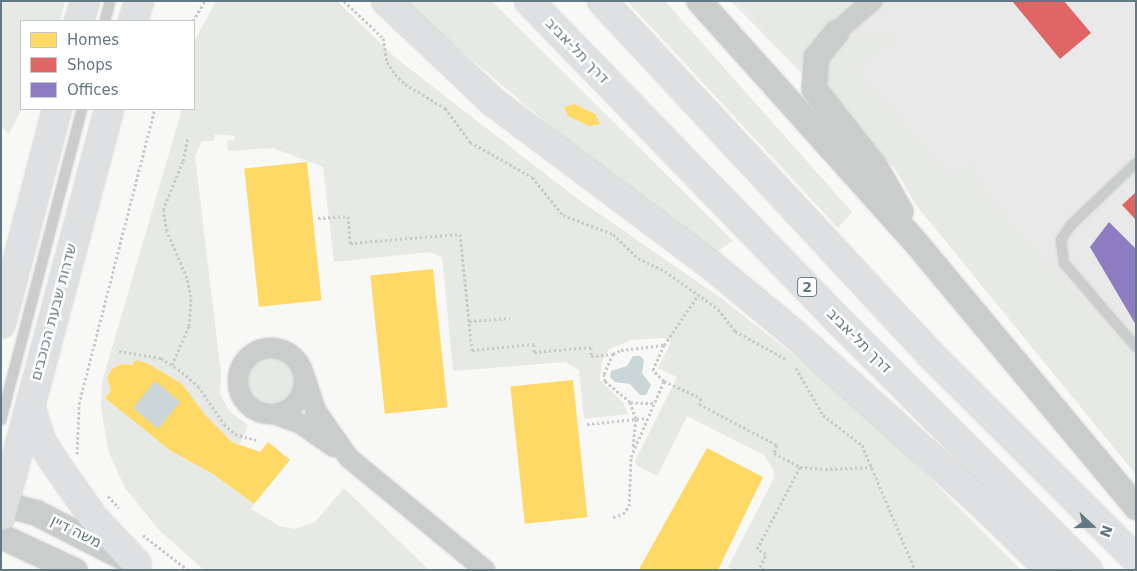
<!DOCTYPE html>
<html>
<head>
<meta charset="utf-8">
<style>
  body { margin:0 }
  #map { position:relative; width:1137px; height:571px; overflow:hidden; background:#f8f8f7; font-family:"DejaVu Sans",Heebo,sans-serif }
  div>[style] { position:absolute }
  .built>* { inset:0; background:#e8e9e8 }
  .green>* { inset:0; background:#e7eae4 }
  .round { border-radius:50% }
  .water>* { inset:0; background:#cad6d7; transform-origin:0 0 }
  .homes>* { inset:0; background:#ffd966; transform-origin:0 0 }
  .shops>* { inset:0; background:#e06666 }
  .offices>* { inset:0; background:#8e7cc3 }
  .path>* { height:3px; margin-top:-1.5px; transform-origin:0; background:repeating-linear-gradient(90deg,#c9cacb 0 2.5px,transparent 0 5px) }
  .roads { filter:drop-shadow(0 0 1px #d4d5d5) drop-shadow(0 0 1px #d4d5d5) }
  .service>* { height:10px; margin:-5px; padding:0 5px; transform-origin:5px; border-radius:5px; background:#cbcdcd }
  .minor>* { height:20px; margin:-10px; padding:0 10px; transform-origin:10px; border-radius:10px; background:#cbcdcd }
  .minor>.ring { margin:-10px; padding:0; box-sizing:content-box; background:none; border:20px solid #cbcdcd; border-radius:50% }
  .tertiary>* { height:25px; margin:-12.5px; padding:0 12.5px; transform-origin:12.5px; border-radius:12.5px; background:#cbcdcd }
  .secondary>* { height:28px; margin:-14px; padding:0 14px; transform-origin:14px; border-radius:14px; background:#dfe0e1 }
  .motorway>* { height:28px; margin:-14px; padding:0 14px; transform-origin:14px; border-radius:14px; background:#dfe0e1 }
  span { translate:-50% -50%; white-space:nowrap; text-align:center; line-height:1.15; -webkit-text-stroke:5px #fff; paint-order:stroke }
  .shield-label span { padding:1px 4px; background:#fff; border:1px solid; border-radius:4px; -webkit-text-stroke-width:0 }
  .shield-label { font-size:14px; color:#637882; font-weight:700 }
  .street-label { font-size:15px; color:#637882 }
  .frame { position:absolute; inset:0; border:2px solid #637882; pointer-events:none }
  .legend { position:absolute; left:20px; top:20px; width:175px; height:90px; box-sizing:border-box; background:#fff; border:1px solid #c1c9cd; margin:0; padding:6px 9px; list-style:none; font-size:15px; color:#637882 }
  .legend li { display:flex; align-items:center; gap:10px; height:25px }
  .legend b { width:25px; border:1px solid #c1c9cd }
  .north { position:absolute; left:1067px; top:501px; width:50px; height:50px; -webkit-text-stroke:4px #fff; paint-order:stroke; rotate:111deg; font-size:14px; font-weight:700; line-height:20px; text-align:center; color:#637882 }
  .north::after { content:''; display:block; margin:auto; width:18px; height:22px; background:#637882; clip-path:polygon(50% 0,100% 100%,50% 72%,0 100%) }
</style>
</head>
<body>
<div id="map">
  <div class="built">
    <div style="clip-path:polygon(731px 1px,1136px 1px,1136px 416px)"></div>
  </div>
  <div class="green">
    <div style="clip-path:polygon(1px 1px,65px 1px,60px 21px,21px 21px,22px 109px,9px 134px,1px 126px)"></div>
    <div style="clip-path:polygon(216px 1px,337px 1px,396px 58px,575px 197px,721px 298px,805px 364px,882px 430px,1021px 570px,734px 570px,728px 567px,774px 478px,773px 469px,764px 455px,687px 416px,657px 476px,637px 466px,635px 461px,677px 377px,658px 368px,671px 342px,664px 338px,631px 340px,608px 350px,602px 361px,600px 380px,623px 402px,628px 414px,584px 419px,579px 370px,565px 362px,453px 371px,442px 257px,429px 252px,334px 262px,323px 167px,273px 148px,228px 151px,227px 140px,234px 140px,235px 136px,215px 134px,214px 141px,202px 141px,195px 156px,221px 373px,220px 394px,230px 412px,248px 425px,240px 444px,232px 442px,205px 416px,182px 384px,149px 364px,136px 360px,132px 365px,121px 364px,112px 369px,107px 378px,111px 391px,105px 398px,171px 451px,213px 474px,254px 504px,251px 509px,280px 526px,294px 529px,315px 522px,344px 488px,429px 570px,204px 570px,158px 529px,125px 488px,109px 453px,101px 408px,102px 382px,182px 109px,194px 109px,194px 42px)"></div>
    <div style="clip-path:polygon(402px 1px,492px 1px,733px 241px,716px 252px,591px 160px)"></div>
    <div style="clip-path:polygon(627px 1px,665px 1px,852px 212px,838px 228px)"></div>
    <div style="clip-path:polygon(740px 1px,856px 1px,812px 40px,801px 65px,791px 61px)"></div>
    <div style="clip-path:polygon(856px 33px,899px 35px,858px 71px,952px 178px,969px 163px,992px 202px,1136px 358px,1136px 475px,916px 205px,891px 162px,828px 86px,833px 53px)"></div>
    <div class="round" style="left:248px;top:357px;width:46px;height:46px"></div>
  </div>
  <div class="water">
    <div style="clip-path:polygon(633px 356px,640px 356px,644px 360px,642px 373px,651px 385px,646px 395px,640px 395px,630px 384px,615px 382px,610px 377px,611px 371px,627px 366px)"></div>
    <div style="left:146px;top:371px;width:62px;height:40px;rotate:40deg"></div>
  </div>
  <div class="homes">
    <div style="clip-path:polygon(574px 104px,595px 114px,600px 124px,589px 126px,568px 116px,564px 107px)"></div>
    <div style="left:307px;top:162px;width:139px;height:63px;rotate:84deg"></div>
    <div style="left:433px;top:269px;width:139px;height:63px;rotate:84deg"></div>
    <div style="clip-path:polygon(evenodd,136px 360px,149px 364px,182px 384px,206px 416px,232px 442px,260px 452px,268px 442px,290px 460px,254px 504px,213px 474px,171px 451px,105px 398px,111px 391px,107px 378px,112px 369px,121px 364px,132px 365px,136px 360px,155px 381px,180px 402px,158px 429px,133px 408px,155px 381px)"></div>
    <div style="left:573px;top:380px;width:138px;height:63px;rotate:84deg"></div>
    <div style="clip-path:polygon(707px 448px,763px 477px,718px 570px,639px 569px)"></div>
  </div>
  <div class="shops">
    <div style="clip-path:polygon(1012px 1px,1064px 1px,1091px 33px,1060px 59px)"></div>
    <div style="clip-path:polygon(1136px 192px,1136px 220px,1122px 205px)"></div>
  </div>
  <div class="offices">
    <div style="clip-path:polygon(1109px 222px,1136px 249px,1136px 325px,1090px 247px)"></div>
  </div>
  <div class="path">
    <div style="left:344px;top:1px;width:54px;rotate:43.5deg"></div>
    <div style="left:383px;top:38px;width:24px;rotate:81deg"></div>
    <div style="left:387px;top:62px;width:14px;rotate:56deg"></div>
    <div style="left:395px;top:74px;width:14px;rotate:45deg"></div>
    <div style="left:405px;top:84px;width:47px;rotate:31deg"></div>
    <div style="left:445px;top:108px;width:42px;rotate:53.7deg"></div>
    <div style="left:470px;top:142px;width:71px;rotate:29.4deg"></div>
    <div style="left:532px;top:177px;width:49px;rotate:50.8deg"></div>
    <div style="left:563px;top:215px;width:53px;rotate:20.8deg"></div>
    <div style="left:613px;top:234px;width:35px;rotate:44deg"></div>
    <div style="left:638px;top:258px;width:30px;rotate:26deg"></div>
    <div style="left:665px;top:271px;width:65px;rotate:35.6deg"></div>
    <div style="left:718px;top:309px;width:28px;rotate:52deg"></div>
    <div style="left:735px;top:331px;width:58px;rotate:28.8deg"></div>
    <div style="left:193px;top:21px;width:23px;rotate:-59deg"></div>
    <div style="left:318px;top:218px;width:30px;rotate:-4deg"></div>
    <div style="left:348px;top:216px;width:27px;rotate:86deg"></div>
    <div style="left:350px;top:243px;width:110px;rotate:-4.7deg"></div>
    <div style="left:460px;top:234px;width:117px;rotate:84.1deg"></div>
    <div style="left:472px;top:350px;width:62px;rotate:-5.5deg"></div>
    <div style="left:534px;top:344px;width:8px;rotate:90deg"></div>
    <div style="left:534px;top:352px;width:57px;rotate:-5deg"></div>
    <div style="left:591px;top:347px;width:9px;rotate:90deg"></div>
    <div style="left:591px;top:356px;width:22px;rotate:-5deg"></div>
    <div style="left:469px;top:321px;width:41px;rotate:-4.2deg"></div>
    <div style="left:119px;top:351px;width:43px;rotate:9.5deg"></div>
    <div style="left:161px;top:358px;width:20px;rotate:33deg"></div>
    <div style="left:178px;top:369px;width:26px;rotate:40deg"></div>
    <div style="left:198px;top:386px;width:46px;rotate:55.6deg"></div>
    <div style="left:224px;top:424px;width:15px;rotate:42deg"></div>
    <div style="left:235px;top:434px;width:22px;rotate:16deg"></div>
    <div style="left:172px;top:365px;width:43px;rotate:-66.4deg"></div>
    <div style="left:189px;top:326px;width:29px;rotate:-86deg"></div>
    <div style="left:191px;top:297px;width:19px;rotate:-102deg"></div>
    <div style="left:187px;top:278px;width:51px;rotate:-113.1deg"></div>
    <div style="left:167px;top:231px;width:21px;rotate:-101deg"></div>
    <div style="left:163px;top:210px;width:53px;rotate:-67.8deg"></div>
    <div style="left:183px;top:161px;width:25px;rotate:-78deg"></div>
    <div style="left:796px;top:368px;width:54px;rotate:60.1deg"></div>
    <div style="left:823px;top:415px;width:49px;rotate:37.6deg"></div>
    <div style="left:862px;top:445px;width:136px;rotate:67deg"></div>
    <div style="left:664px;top:381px;width:41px;rotate:24.7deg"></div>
    <div style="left:701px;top:398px;width:6px;rotate:108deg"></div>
    <div style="left:699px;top:404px;width:88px;rotate:27.7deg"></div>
    <div style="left:777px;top:445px;width:9px;rotate:111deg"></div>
    <div style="left:774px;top:453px;width:30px;rotate:28deg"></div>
    <div style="left:800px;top:467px;width:25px;rotate:5deg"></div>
    <div style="left:825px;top:469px;width:49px;rotate:-2.3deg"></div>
    <div style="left:630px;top:402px;width:18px;rotate:71deg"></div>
    <div style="left:636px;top:419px;width:30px;rotate:96deg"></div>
    <div style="left:653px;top:403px;width:23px;rotate:-178deg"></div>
    <div style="left:630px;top:402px;width:33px;rotate:-140deg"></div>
    <div style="left:605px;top:381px;width:7px;rotate:-98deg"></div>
    <div style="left:604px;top:374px;width:22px;rotate:-66deg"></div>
    <div style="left:613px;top:354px;width:9px;rotate:-27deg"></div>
    <div style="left:621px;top:350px;width:43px;rotate:-6.6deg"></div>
    <div style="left:587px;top:424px;width:59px;rotate:-5.8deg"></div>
    <div style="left:77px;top:454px;width:50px;rotate:-87.7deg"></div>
    <div style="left:79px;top:404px;width:305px;rotate:-75.6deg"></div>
    <div style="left:108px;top:496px;width:16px;rotate:47deg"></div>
    <div style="left:613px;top:517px;width:10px;rotate:-17deg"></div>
    <div style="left:623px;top:514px;width:10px;rotate:-53deg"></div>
    <div style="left:629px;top:506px;width:49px;rotate:-87.7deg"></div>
    <div style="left:631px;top:457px;width:83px;rotate:-66.5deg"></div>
    <div style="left:664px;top:381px;width:16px;rotate:-135deg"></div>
    <div style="left:653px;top:370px;width:27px;rotate:-66deg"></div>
    <div style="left:664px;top:345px;width:62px;rotate:-55.5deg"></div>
    <div style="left:143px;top:535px;width:57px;rotate:37.9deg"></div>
    <div style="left:764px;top:570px;width:5px;rotate:-143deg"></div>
    <div style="left:760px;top:567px;width:14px;rotate:-65deg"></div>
    <div style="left:766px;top:554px;width:10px;rotate:-151deg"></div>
    <div style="left:757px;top:549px;width:93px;rotate:-62.3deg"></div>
  </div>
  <div class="roads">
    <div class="service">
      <div style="left:105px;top:21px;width:21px;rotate:-76deg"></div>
      <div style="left:1136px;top:163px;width:90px;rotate:136.4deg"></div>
      <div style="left:1071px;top:225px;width:18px;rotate:124deg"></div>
      <div style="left:1061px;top:240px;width:23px;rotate:83deg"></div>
      <div style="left:1064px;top:263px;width:111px;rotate:49.4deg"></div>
      <div style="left:1px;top:420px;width:321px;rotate:-75.4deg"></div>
    </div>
    <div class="minor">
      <div style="left:836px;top:32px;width:48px;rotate:-40.7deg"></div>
      <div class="ring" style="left:238px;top:348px;width:46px;height:46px"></div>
      <div style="left:303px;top:372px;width:41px;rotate:71.6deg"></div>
      <div style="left:316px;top:411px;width:57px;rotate:54.9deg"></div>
      <div style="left:349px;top:458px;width:176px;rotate:39.5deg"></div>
      <div style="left:275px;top:414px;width:28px;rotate:21deg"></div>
      <div style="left:301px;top:424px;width:40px;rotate:34.9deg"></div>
    </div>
    <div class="tertiary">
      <div style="left:699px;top:1px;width:319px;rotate:48.1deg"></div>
      <div style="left:912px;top:238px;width:350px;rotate:50.2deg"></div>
      <div style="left:836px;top:32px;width:32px;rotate:129deg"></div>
      <div style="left:816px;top:57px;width:32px;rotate:94deg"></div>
      <div style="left:814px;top:89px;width:97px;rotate:51.7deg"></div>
      <div style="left:874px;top:165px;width:53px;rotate:60.5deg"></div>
      <div style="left:1px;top:503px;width:35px;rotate:15deg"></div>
      <div style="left:35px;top:512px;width:106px;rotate:27.1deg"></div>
      <div style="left:1px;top:536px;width:81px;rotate:25deg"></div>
    </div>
    <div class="secondary">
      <div style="left:79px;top:21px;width:21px;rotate:-73deg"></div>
      <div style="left:133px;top:21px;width:21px;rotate:-73deg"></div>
      <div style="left:1px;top:324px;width:222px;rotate:-75.4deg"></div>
      <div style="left:30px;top:406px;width:36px;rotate:72deg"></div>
      <div style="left:41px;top:440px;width:23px;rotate:59deg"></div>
      <div style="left:53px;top:460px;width:70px;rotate:54.9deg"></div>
      <div style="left:93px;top:517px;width:64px;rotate:46.9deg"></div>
      <div style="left:1px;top:516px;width:421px;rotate:-75.1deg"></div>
    </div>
    <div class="motorway">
      <div style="left:386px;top:1px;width:147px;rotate:43.3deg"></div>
      <div style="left:493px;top:102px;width:272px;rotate:36.8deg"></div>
      <div style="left:711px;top:265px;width:105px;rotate:39.6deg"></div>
      <div style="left:792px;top:332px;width:270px;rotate:42.1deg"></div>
      <div style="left:992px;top:513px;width:81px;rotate:44.5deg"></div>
      <div style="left:529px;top:1px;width:446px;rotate:45.9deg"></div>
      <div style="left:839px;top:321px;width:352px;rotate:45deg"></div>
      <div style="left:602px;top:1px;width:483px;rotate:47.1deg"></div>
      <div style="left:931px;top:355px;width:289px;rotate:44.9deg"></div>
      <div style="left:85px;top:2px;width:1px;rotate:-90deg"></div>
      <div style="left:139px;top:2px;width:1px;rotate:-90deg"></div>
    </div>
  </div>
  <div class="shield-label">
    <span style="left:807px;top:287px">2</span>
  </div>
  <div class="street-label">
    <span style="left:577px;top:51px;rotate:46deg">דרך תל-אביב</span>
    <span style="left:54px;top:312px;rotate:-75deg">שדרות שבעת הכוכבים</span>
    <span style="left:859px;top:341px;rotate:45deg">דרך תל-אביב</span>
    <span style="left:76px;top:532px;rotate:27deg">משה דיין</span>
  </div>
  <div class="frame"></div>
  <ul class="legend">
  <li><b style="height:14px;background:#ffd966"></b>Homes</li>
  <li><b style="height:14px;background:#e06666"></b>Shops</li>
  <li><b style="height:14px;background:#8e7cc3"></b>Offices</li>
  </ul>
  <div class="north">N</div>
</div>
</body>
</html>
